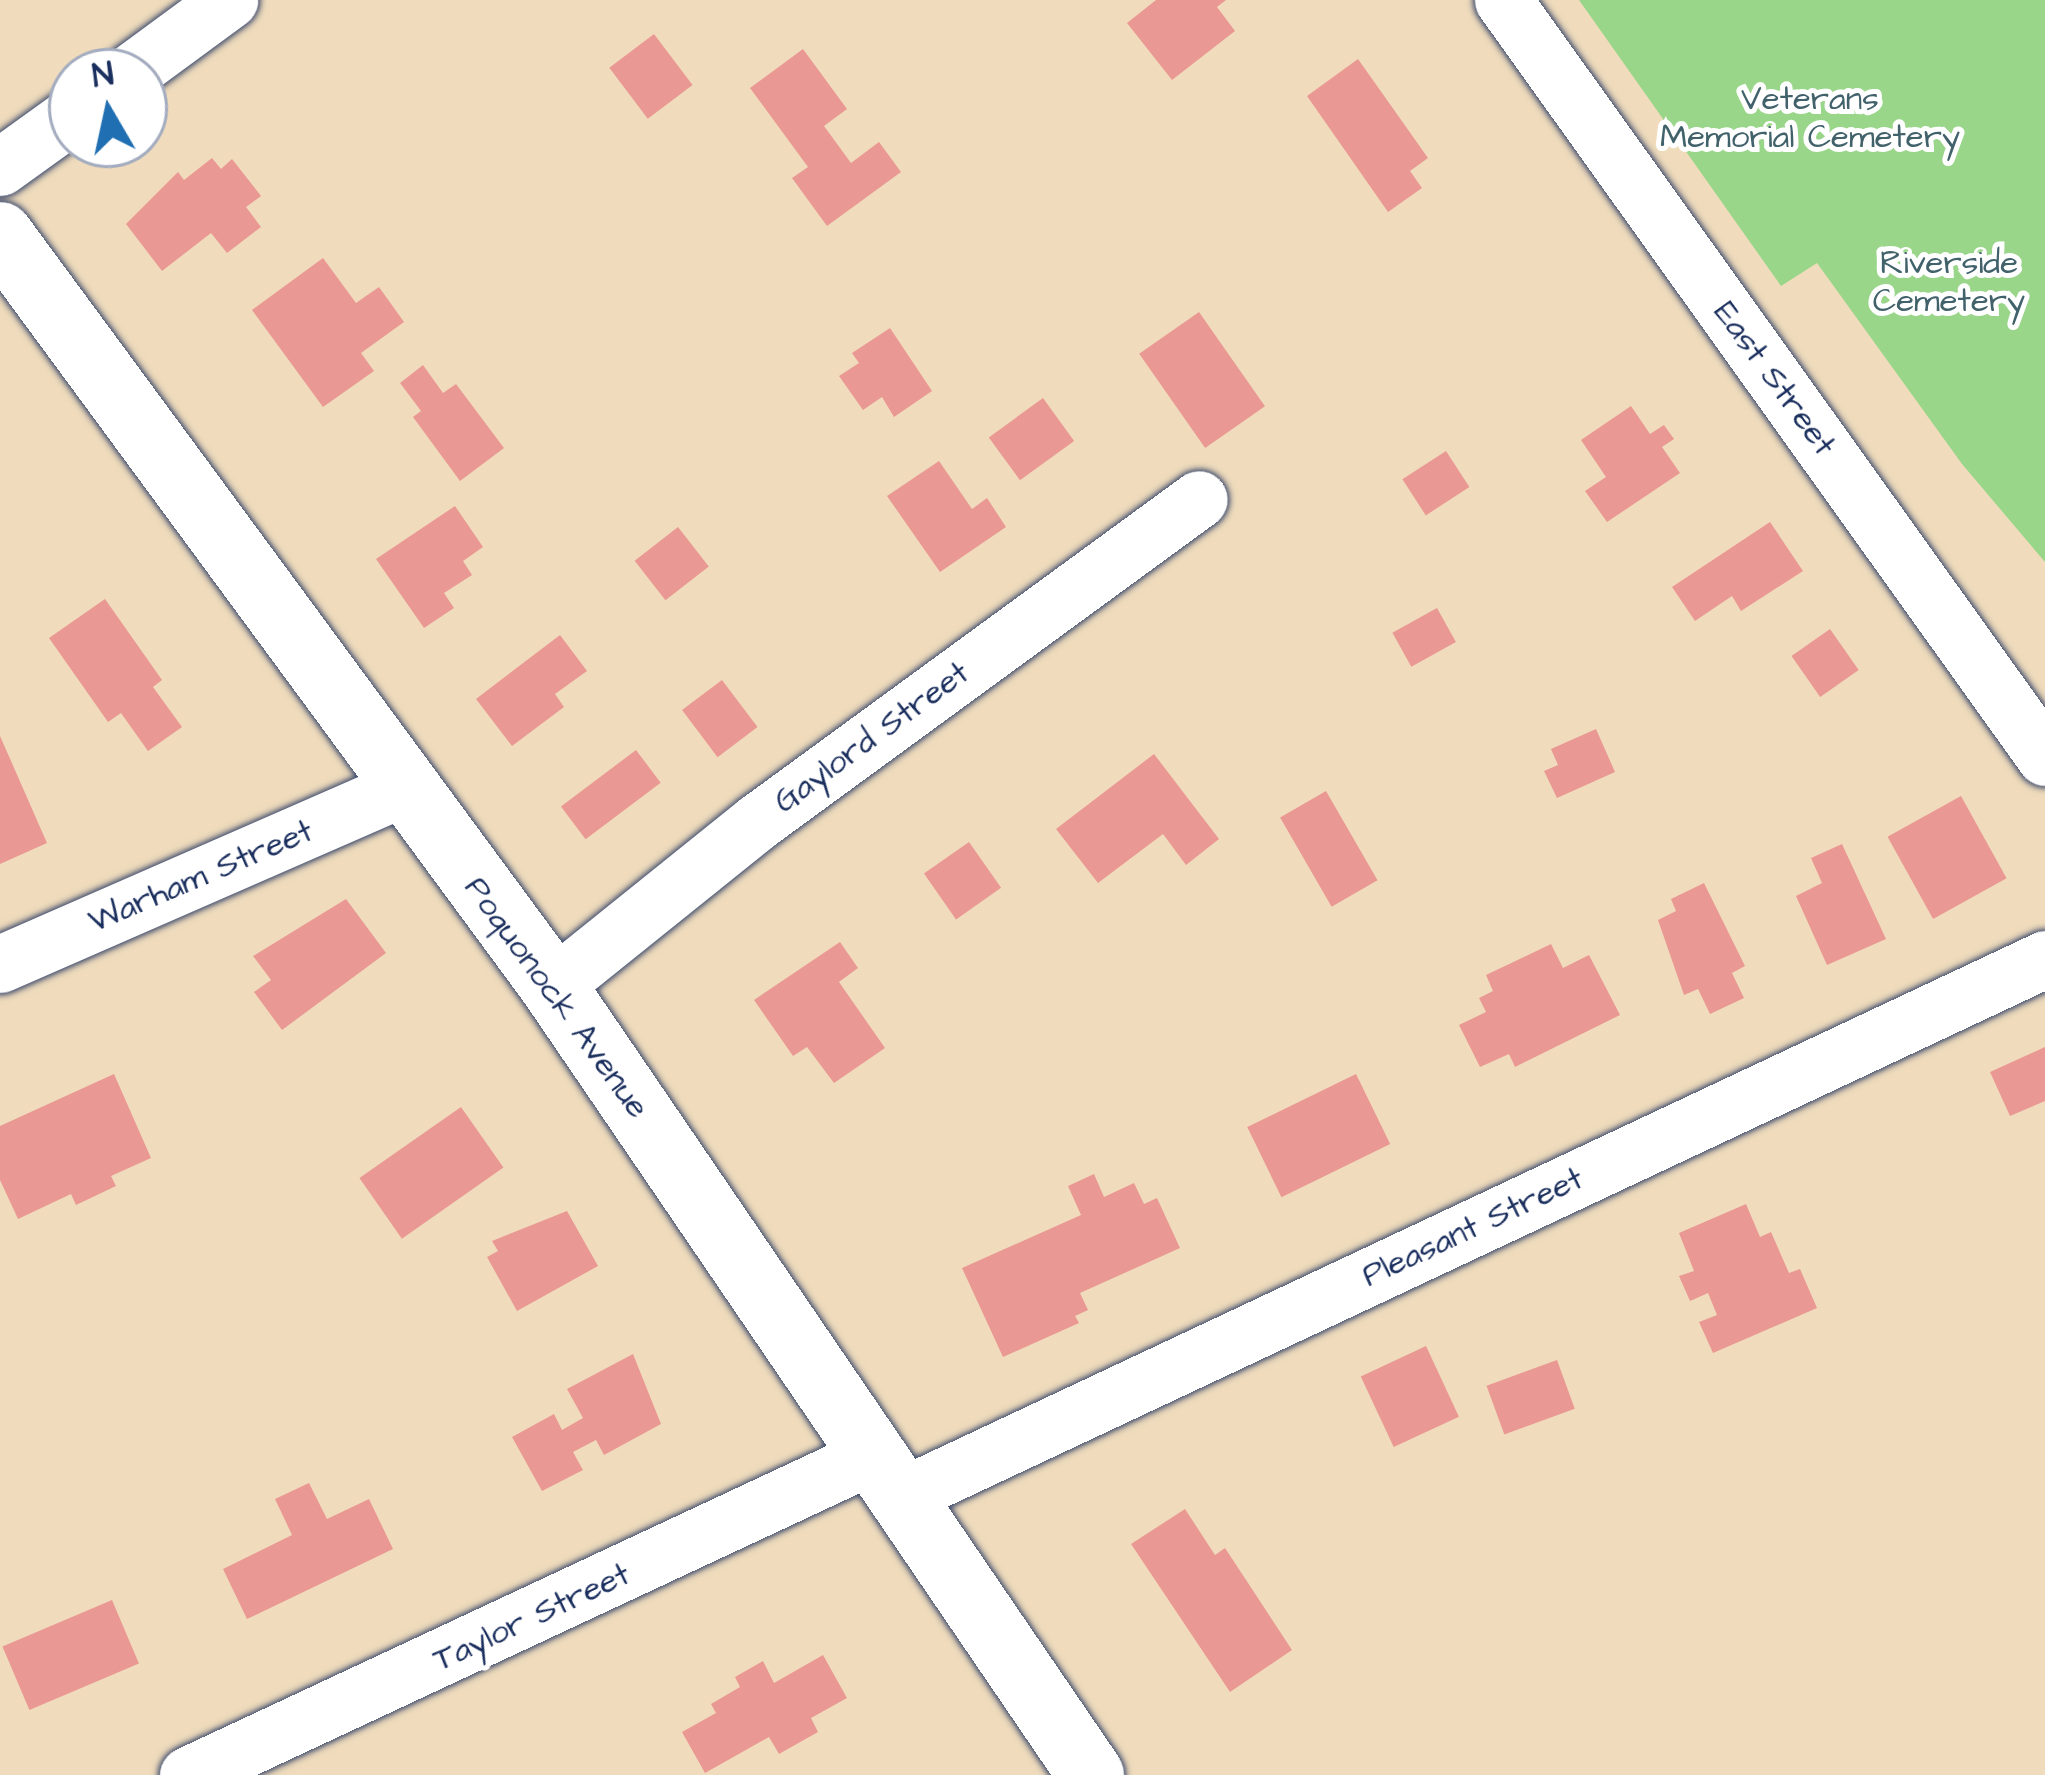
<!DOCTYPE html>
<html>
<head>
<meta charset="utf-8">
<style>
  body { margin:0 }
  #map { position:relative; width:2045px; height:1775px; overflow:hidden; background:#f0dcbc; font-family:"Architects Daughter",sans-serif }
  div>[style] { position:absolute }
  .green>* { inset:0; background:#9ad68a }
  .building>* { inset:0; background:#ea9893; transform-origin:0 0 }
  .roads { filter:drop-shadow(0 0 3px #3b496c) drop-shadow(0 0 3px #3b496c) }
  .minor>* { height:57px; margin:-28.5px; padding:0 28.5px; transform-origin:28.5px; border-radius:28.5px; background:#fff }
  .major>* { height:66px; margin:-33px; padding:0 33px; transform-origin:33px; border-radius:33px; background:#fff }
  span { translate:-50% -50%; white-space:nowrap; text-align:center; line-height:1.15; -webkit-text-stroke:10px #fff; paint-order:stroke }
  .park-label { font-size:33px; color:#41616b }
  .street-label { font-size:33px; color:#1b2f5e }
  .north { position:absolute; left:48px; top:48px; width:120px; height:120px; box-sizing:border-box; background:#fff; border:3px solid #a4acbf; border-radius:50%; rotate:351deg; font-size:33px; font-weight:700; line-height:48px; text-align:center; color:#1b2f5e }
  .north::after { content:''; display:block; margin:auto; width:42px; height:54px; background:#1f6fb2; clip-path:polygon(50% 0,100% 100%,50% 72%,0 100%) }
</style>
</head>
<body>
<div id="map">
  <div class="green">
    <div style="clip-path:polygon(1579px 0,2045px 0,2045px 562px,1962px 464px,1817px 263px,1781px 286px)"></div>
  </div>
  <div class="building">
    <div style="clip-path:polygon(1156px 0,1226px 0,1217px 7px,1235px 31px,1172px 80px,1127px 23px)"></div>
    <div style="left:654px;top:34px;width:64px;height:56px;rotate:53deg"></div>
    <div style="clip-path:polygon(803px 49px,847px 109px,824px 126px,851px 163px,879px 142px,901px 172px,827px 226px,792px 178px,808px 167px,750px 88px)"></div>
    <div style="clip-path:polygon(1358px 59px,1428px 158px,1410px 171px,1422px 188px,1388px 212px,1307px 96px)"></div>
    <div style="clip-path:polygon(212px 158px,221px 169px,232px 159px,261px 196px,246px 207px,261px 227px,227px 253px,211px 233px,162px 271px,126px 224px,178px 172px,184px 180px)"></div>
    <div style="clip-path:polygon(323px 258px,356px 303px,379px 287px,404px 322px,361px 353px,374px 371px,323px 407px,252px 310px)"></div>
    <div style="left:1199px;top:312px;width:115px;height:73px;rotate:55deg"></div>
    <div style="clip-path:polygon(890px 328px,932px 391px,894px 417px,882px 397px,863px 410px,839px 376px,859px 363px,852px 353px)"></div>
    <div style="clip-path:polygon(423px 365px,443px 393px,456px 384px,504px 448px,460px 481px,413px 417px,421px 411px,400px 383px)"></div>
    <div style="left:1043px;top:398px;width:53px;height:67px;rotate:54deg"></div>
    <div style="clip-path:polygon(1631px 406px,1650px 434px,1664px 425px,1674px 439px,1662px 447px,1680px 473px,1607px 522px,1585px 491px,1606px 477px,1581px 440px)"></div>
    <div style="left:1446px;top:451px;width:43px;height:52px;rotate:57deg"></div>
    <div style="clip-path:polygon(939px 461px,972px 509px,987px 498px,1006px 527px,940px 572px,887px 496px)"></div>
    <div style="clip-path:polygon(455px 506px,483px 547px,463px 561px,472px 575px,444px 593px,454px 608px,424px 628px,376px 559px)"></div>
    <div style="clip-path:polygon(1770px 522px,1803px 571px,1741px 611px,1732px 596px,1695px 621px,1672px 587px)"></div>
    <div style="left:678px;top:527px;width:50px;height:55px;rotate:52deg"></div>
    <div style="clip-path:polygon(105px 599px,162px 680px,153px 687px,182px 727px,148px 751px,121px 713px,108px 722px,49px 638px)"></div>
    <div style="left:1437px;top:608px;width:39px;height:51px;rotate:61deg"></div>
    <div style="left:1830px;top:629px;width:50px;height:47px;rotate:55deg"></div>
    <div style="clip-path:polygon(560px 635px,587px 671px,555px 694px,564px 707px,512px 746px,476px 699px)"></div>
    <div style="left:722px;top:680px;width:59px;height:50px;rotate:53deg"></div>
    <div style="clip-path:polygon(1596px 729px,1615px 772px,1557px 798px,1544px 771px,1558px 765px,1551px 749px)"></div>
    <div style="clip-path:polygon(0 736px,47px 843px,0 864px)"></div>
    <div style="left:636px;top:750px;width:41px;height:94px;rotate:53deg"></div>
    <div style="clip-path:polygon(1154px 754px,1219px 839px,1186px 865px,1163px 834px,1098px 883px,1056px 829px)"></div>
    <div style="left:1326px;top:791px;width:103px;height:53px;rotate:60deg"></div>
    <div style="left:1961px;top:796px;width:94px;height:84px;rotate:61deg"></div>
    <div style="left:969px;top:842px;width:56px;height:55px;rotate:55deg"></div>
    <div style="clip-path:polygon(1842px 844px,1886px 939px,1827px 965px,1796px 896px,1822px 883px,1811px 858px)"></div>
    <div style="clip-path:polygon(1704px 883px,1745px 966px,1732px 973px,1744px 998px,1710px 1014px,1698px 989px,1684px 995px,1658px 920px,1676px 911px,1671px 899px)"></div>
    <div style="clip-path:polygon(346px 899px,386px 953px,282px 1030px,254px 992px,271px 980px,253px 956px)"></div>
    <div style="clip-path:polygon(840px 942px,858px 968px,839px 982px,885px 1048px,834px 1083px,807px 1047px,793px 1056px,754px 1000px)"></div>
    <div style="clip-path:polygon(1551px 944px,1563px 968px,1589px 955px,1620px 1015px,1515px 1067px,1509px 1054px,1480px 1067px,1459px 1025px,1486px 1012px,1479px 998px,1493px 991px,1486px 975px)"></div>
    <div style="clip-path:polygon(2045px 1047px,2045px 1101px,2010px 1116px,1990px 1072px)"></div>
    <div style="clip-path:polygon(114px 1074px,151px 1158px,111px 1176px,116px 1186px,76px 1205px,71px 1194px,18px 1219px,0 1180px,0 1126px)"></div>
    <div style="left:1356px;top:1074px;width:78px;height:121px;rotate:64deg"></div>
    <div style="left:461px;top:1107px;width:74px;height:124px;rotate:55deg"></div>
    <div style="clip-path:polygon(1094px 1174px,1104px 1197px,1134px 1183px,1144px 1204px,1157px 1198px,1180px 1248px,1080px 1293px,1088px 1310px,1075px 1316px,1079px 1323px,1003px 1357px,962px 1268px,1081px 1215px,1068px 1186px)"></div>
    <div style="clip-path:polygon(1746px 1204px,1760px 1237px,1771px 1232px,1789px 1273px,1800px 1269px,1817px 1308px,1713px 1353px,1699px 1322px,1717px 1315px,1708px 1293px,1690px 1301px,1679px 1276px,1694px 1271px,1679px 1233px)"></div>
    <div style="clip-path:polygon(567px 1211px,598px 1266px,517px 1311px,487px 1257px,498px 1251px,492px 1241px)"></div>
    <div style="left:1426px;top:1346px;width:78px;height:72px;rotate:65deg"></div>
    <div style="clip-path:polygon(633px 1354px,661px 1424px,604px 1455px,596px 1440px,573px 1452px,583px 1470px,542px 1491px,512px 1437px,554px 1414px,562px 1430px,583px 1418px,567px 1389px)"></div>
    <div style="left:1557px;top:1360px;width:52px;height:75px;rotate:70deg"></div>
    <div style="clip-path:polygon(309px 1483px,327px 1519px,369px 1499px,393px 1549px,247px 1619px,223px 1569px,292px 1535px,275px 1499px)"></div>
    <div style="clip-path:polygon(1185px 1509px,1215px 1555px,1225px 1548px,1292px 1650px,1230px 1692px,1131px 1544px)"></div>
    <div style="left:112px;top:1600px;width:69px;height:119px;rotate:67deg"></div>
    <div style="clip-path:polygon(823px 1655px,847px 1698px,811px 1718px,818px 1732px,779px 1754px,769px 1737px,705px 1773px,682px 1732px,716px 1713px,711px 1704px,740px 1687px,735px 1677px,763px 1661px,774px 1683px)"></div>
  </div>
  <div class="roads">
    <div class="minor">
      <div style="left:1503px;top:0;width:931px;rotate:54.4deg"></div>
      <div style="left:131px;top:72px;width:122px;rotate:-36.3deg"></div>
      <div style="left:0;top:167px;width:89px;rotate:-35.8deg"></div>
      <div style="left:0;top:964px;width:438px;rotate:-23.6deg"></div>
      <div style="left:553px;top:986px;width:262px;rotate:-38.8deg"></div>
      <div style="left:757px;top:822px;width:547px;rotate:-36.16deg"></div>
      <div style="left:902px;top:1496px;width:1263px;rotate:-25.16deg"></div>
      <div style="left:188px;top:1775px;width:756px;rotate:-25.04deg"></div>
    </div>
    <div class="major">
      <div style="left:0;top:235px;width:933px;rotate:53.63deg"></div>
      <div style="left:553px;top:986px;width:955px;rotate:55.71deg"></div>
    </div>
  </div>
  <div class="park-label">
    <span style="left:1810px;top:119px">Veterans<br>Memorial Cemetery</span>
    <span style="left:1949px;top:283px">Riverside<br>Cemetery</span>
  </div>
  <div class="street-label">
    <span style="left:1774px;top:379px;rotate:54deg">East Street</span>
    <span style="left:872px;top:738px;rotate:-36deg">Gaylord Street</span>
    <span style="left:201px;top:877px;rotate:-23deg">Warham Street</span>
    <span style="left:556px;top:998px;rotate:54deg">Poquonock Avenue</span>
    <span style="left:1473px;top:1228px;rotate:-25deg">Pleasant Street</span>
    <span style="left:532px;top:1618px;rotate:-25deg">Taylor Street</span>
  </div>
  <div class="north">N</div>
</div>
</body>
</html>
